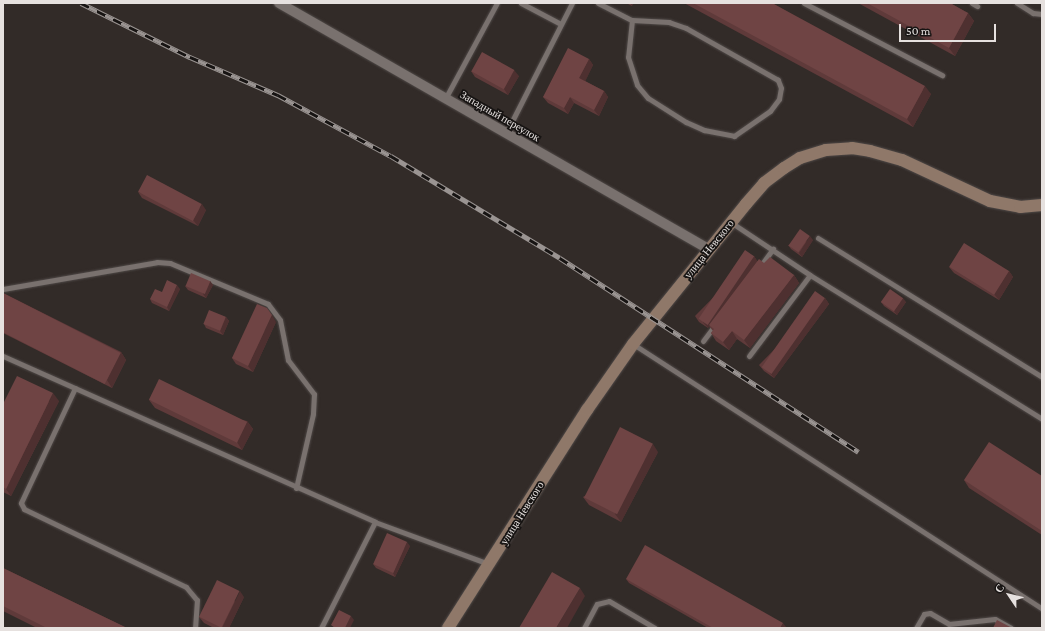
<!DOCTYPE html>
<html>
<head>
<meta charset="utf-8">
<style>
  body { margin:0 }
  #map { position:relative; width:1045px; height:631px; overflow:hidden; background:#322b28; font-family:"Crimson Pro",serif }
  div>[style] { position:absolute }
  .roads { filter:drop-shadow(0 0 1px #4f4947) drop-shadow(0 0 1px #4f4947) }
  .lane>* { height:5px; margin:-2.5px; padding:0 2.5px; transform-origin:2.5px; border-radius:2.5px; background:#79716e }
  .street>* { height:10px; margin:-5px; padding:0 5px; transform-origin:5px; border-radius:5px; background:#79716e }
  .secondary>* { height:12px; margin:-6px; padding:0 6px; transform-origin:6px; border-radius:6px; background:#8f7869 }
  .rail>* { height:4.5px; margin-top:-2.25px; transform-origin:0; background:repeating-linear-gradient(90deg,#171413 0 9px,#9a9492 0 18px); box-sizing:border-box; border-block:1px solid #9a9492 }
  .wall>* { inset:0; background:#5f3a3a }
  .shaded-wall>* { inset:0; background:#4e3030 }
  .building>* { inset:0; background:#6f4444; transform-origin:0 0 }
  span { translate:-50% -50%; white-space:nowrap; text-align:center; line-height:1.15; -webkit-text-stroke:3.5px #171413; paint-order:stroke }
  .street-label { font-size:11px; color:#e6e1df }
  .frame { position:absolute; inset:0; border:4px solid #e6e1df; pointer-events:none }
  .north { position:absolute; left:989px; top:575px; width:40px; height:40px; -webkit-text-stroke:3px #171413; paint-order:stroke; rotate:305deg; font-size:11px; font-weight:700; line-height:16px; text-align:center; color:#e6e1df }
  .north::after { content:''; display:block; margin:auto; width:14px; height:18px; background:#e6e1df; clip-path:polygon(50% 0,100% 100%,50% 72%,0 100%) }
  .scale { position:absolute; left:899px; top:24px; width:97px; height:18px; box-sizing:border-box; border:2px solid #e6e1df; border-top:0; padding-left:5px; font-size:12px; line-height:14px; white-space:nowrap; color:#e6e1df; -webkit-text-stroke:3px #171413; paint-order:stroke }
</style>
</head>
<body>
<div id="map">
  <div class="roads">
    <div class="lane">
      <div style="left:521px;top:3px;width:45px;rotate:27.7deg"></div>
      <div style="left:598px;top:3px;width:38px;rotate:27deg"></div>
      <div style="left:632px;top:20px;width:37px;rotate:96deg"></div>
      <div style="left:628px;top:57px;width:29px;rotate:72deg"></div>
      <div style="left:637px;top:85px;width:17px;rotate:50deg"></div>
      <div style="left:648px;top:98px;width:45px;rotate:32.3deg"></div>
      <div style="left:686px;top:122px;width:20px;rotate:24deg"></div>
      <div style="left:704px;top:130px;width:31px;rotate:11deg"></div>
      <div style="left:734px;top:136px;width:44px;rotate:-34.8deg"></div>
      <div style="left:770px;top:111px;width:15px;rotate:-53deg"></div>
      <div style="left:779px;top:99px;width:11px;rotate:-80deg"></div>
      <div style="left:781px;top:88px;width:9px;rotate:-111deg"></div>
      <div style="left:778px;top:80px;width:106px;rotate:-150.5deg"></div>
      <div style="left:686px;top:28px;width:18px;rotate:-161deg"></div>
      <div style="left:669px;top:22px;width:37px;rotate:-177deg"></div>
      <div style="left:804px;top:3px;width:156px;rotate:27.6deg"></div>
      <div style="left:972px;top:3px;width:6px;rotate:31deg"></div>
      <div style="left:1017px;top:3px;width:19px;rotate:32deg"></div>
      <div style="left:1033px;top:13px;width:9px;rotate:6deg"></div>
      <div style="left:445px;top:99px;width:109px;rotate:-61.6deg"></div>
      <div style="left:506px;top:133px;width:146px;rotate:-63.1deg"></div>
      <div style="left:732px;top:223px;width:94px;rotate:33.7deg"></div>
      <div style="left:810px;top:275px;width:273px;rotate:31.8deg"></div>
      <div style="left:818px;top:238px;width:264px;rotate:31.8deg"></div>
      <div style="left:759px;top:268px;width:24px;rotate:-54deg"></div>
      <div style="left:3px;top:289px;width:156px;rotate:-9.9deg"></div>
      <div style="left:157px;top:262px;width:13px;rotate:4deg"></div>
      <div style="left:170px;top:263px;width:106px;rotate:22.7deg"></div>
      <div style="left:268px;top:304px;width:20px;rotate:53deg"></div>
      <div style="left:280px;top:320px;width:41px;rotate:78.7deg"></div>
      <div style="left:288px;top:360px;width:43px;rotate:52.6deg"></div>
      <div style="left:314px;top:394px;width:20px;rotate:93deg"></div>
      <div style="left:313px;top:414px;width:76px;rotate:102.9deg"></div>
      <div style="left:703px;top:341px;width:20px;rotate:-53deg"></div>
      <div style="left:633px;top:344px;width:487px;rotate:32.9deg"></div>
      <div style="left:3px;top:356px;width:407px;rotate:24deg"></div>
      <div style="left:375px;top:522px;width:121px;rotate:20.2deg"></div>
      <div style="left:749px;top:356px;width:101px;rotate:-53deg"></div>
      <div style="left:75px;top:388px;width:127px;rotate:115.2deg"></div>
      <div style="left:21px;top:503px;width:7px;rotate:63deg"></div>
      <div style="left:24px;top:509px;width:180px;rotate:25.7deg"></div>
      <div style="left:186px;top:587px;width:17px;rotate:50deg"></div>
      <div style="left:197px;top:600px;width:28px;rotate:94deg"></div>
      <div style="left:321px;top:628px;width:119px;rotate:-63deg"></div>
      <div style="left:584px;top:628px;width:27px;rotate:-62deg"></div>
      <div style="left:597px;top:604px;width:12px;rotate:-14deg"></div>
      <div style="left:609px;top:601px;width:53px;rotate:30.4deg"></div>
      <div style="left:916px;top:628px;width:16px;rotate:-60deg"></div>
      <div style="left:924px;top:614px;width:6px;rotate:-9deg"></div>
      <div style="left:930px;top:613px;width:22px;rotate:30deg"></div>
      <div style="left:949px;top:624px;width:46px;rotate:-6.2deg"></div>
      <div style="left:995px;top:619px;width:18px;rotate:29deg"></div>
    </div>
    <div class="street">
      <div style="left:279px;top:3px;width:495px;rotate:29.8deg"></div>
    </div>
    <div class="secondary">
      <div style="left:448px;top:628px;width:259px;rotate:-57.5deg"></div>
      <div style="left:587px;top:410px;width:80px;rotate:-55.1deg"></div>
      <div style="left:633px;top:344px;width:180px;rotate:-51.1deg"></div>
      <div style="left:746px;top:204px;width:28px;rotate:-49deg"></div>
      <div style="left:764px;top:183px;width:25px;rotate:-37deg"></div>
      <div style="left:784px;top:168px;width:19px;rotate:-32deg"></div>
      <div style="left:800px;top:158px;width:27px;rotate:-17deg"></div>
      <div style="left:826px;top:150px;width:26px;rotate:-4deg"></div>
      <div style="left:852px;top:148px;width:18px;rotate:9deg"></div>
      <div style="left:870px;top:151px;width:33px;rotate:16deg"></div>
      <div style="left:902px;top:160px;width:97px;rotate:25deg"></div>
      <div style="left:990px;top:201px;width:31px;rotate:11deg"></div>
      <div style="left:1020px;top:207px;width:22px;rotate:-5deg"></div>
    </div>
  </div>
  <div class="rail">
    <div style="left:81px;top:3px;width:122px;rotate:26.4deg"></div>
    <div style="left:190px;top:57px;width:96px;rotate:23.4deg"></div>
    <div style="left:278px;top:95px;width:128px;rotate:28.4deg"></div>
    <div style="left:391px;top:156px;width:197px;rotate:31.1deg"></div>
    <div style="left:560px;top:258px;width:356px;rotate:33deg"></div>
  </div>
  <div class="wall">
    <div style="clip-path:polygon(626px 3px,633px 3px,632px 6px)"></div>
    <div style="clip-path:polygon(684px 3px,772px 3px,931px 94px,913px 127px)"></div>
    <div style="clip-path:polygon(858px 3px,950px 3px,968px 13px,974px 21px,955px 56px)"></div>
    <div style="clip-path:polygon(589px 59px,593px 65px,585px 81px,604px 91px,608px 97px,599px 116px,574px 103px,568px 114px,548px 103px,543px 97px)"></div>
    <div style="clip-path:polygon(471px 71px,519px 76px,508px 95px,475px 77px)"></div>
    <div style="clip-path:polygon(138px 192px,206px 210px,198px 226px,142px 198px)"></div>
    <div style="clip-path:polygon(813px 240px,802px 257px,791px 249px,788px 245px)"></div>
    <div style="clip-path:polygon(754px 256px,757px 261px,794px 275px,799px 283px,750px 348px,737px 339px,729px 350px,716px 341px,711px 333px,713px 331px,709px 326px,708px 328px,699px 322px,695px 316px)"></div>
    <div style="clip-path:polygon(949px 267px,1009px 271px,1013px 277px,999px 300px,954px 273px)"></div>
    <div style="clip-path:polygon(210px 281px,213px 285px,206px 298px,188px 290px,185px 286px)"></div>
    <div style="clip-path:polygon(180px 289px,169px 311px,152px 303px,150px 299px,162px 292px)"></div>
    <div style="clip-path:polygon(3px 293px,121px 352px,126px 360px,112px 388px,3px 333px)"></div>
    <div style="clip-path:polygon(825px 298px,829px 304px,774px 378px,764px 371px,759px 365px)"></div>
    <div style="clip-path:polygon(881px 302px,906px 302px,897px 315px,884px 306px)"></div>
    <div style="clip-path:polygon(226px 317px,229px 321px,223px 335px,206px 328px,204px 324px)"></div>
    <div style="clip-path:polygon(276px 322px,253px 372px,236px 364px,232px 358px)"></div>
    <div style="clip-path:polygon(149px 400px,247px 421px,253px 429px,242px 450px,155px 408px)"></div>
    <div style="clip-path:polygon(59px 401px,11px 496px,3px 492px,3px 404px)"></div>
    <div style="clip-path:polygon(658px 452px,621px 522px,589px 505px,583px 497px)"></div>
    <div style="clip-path:polygon(1042px 476px,1042px 535px,969px 488px,964px 480px)"></div>
    <div style="clip-path:polygon(410px 546px,395px 577px,376px 568px,373px 564px)"></div>
    <div style="clip-path:polygon(3px 568px,127px 628px,37px 628px,3px 611px)"></div>
    <div style="clip-path:polygon(626px 579px,786px 627px,785px 628px,708px 628px,629px 583px)"></div>
    <div style="clip-path:polygon(244px 597px,229px 628px,214px 628px,204px 623px,199px 617px)"></div>
  </div>
  <div class="shaded-wall">
    <div style="clip-path:polygon(630px 3px,633px 3px,632px 6px)"></div>
    <div style="clip-path:polygon(968px 13px,974px 21px,955px 56px,949px 48px)"></div>
    <div style="clip-path:polygon(589px 59px,593px 65px,584px 84px,579px 78px)"></div>
    <div style="clip-path:polygon(514px 70px,519px 76px,508px 95px,504px 89px)"></div>
    <div style="clip-path:polygon(925px 86px,931px 94px,913px 127px,907px 119px)"></div>
    <div style="clip-path:polygon(604px 91px,608px 97px,599px 116px,594px 110px)"></div>
    <div style="clip-path:polygon(570px 97px,574px 103px,568px 114px,564px 108px)"></div>
    <div style="clip-path:polygon(202px 204px,206px 210px,198px 226px,193px 220px)"></div>
    <div style="clip-path:polygon(810px 236px,813px 240px,802px 257px,799px 253px)"></div>
    <div style="clip-path:polygon(754px 256px,758px 262px,708px 328px,703px 322px)"></div>
    <div style="clip-path:polygon(1009px 271px,1013px 277px,999px 300px,994px 294px)"></div>
    <div style="clip-path:polygon(794px 275px,799px 283px,750px 348px,744px 340px)"></div>
    <div style="clip-path:polygon(210px 281px,213px 285px,206px 298px,203px 294px)"></div>
    <div style="clip-path:polygon(177px 285px,180px 289px,169px 311px,167px 307px)"></div>
    <div style="clip-path:polygon(825px 298px,829px 304px,774px 378px,769px 372px)"></div>
    <div style="clip-path:polygon(903px 298px,906px 302px,897px 315px,894px 311px)"></div>
    <div style="clip-path:polygon(272px 315px,276px 322px,253px 372px,248px 366px)"></div>
    <div style="clip-path:polygon(226px 317px,229px 321px,223px 335px,220px 331px)"></div>
    <div style="clip-path:polygon(732px 331px,737px 339px,729px 350px,723px 342px)"></div>
    <div style="clip-path:polygon(121px 352px,126px 360px,112px 388px,107px 380px)"></div>
    <div style="clip-path:polygon(53px 393px,59px 401px,11px 496px,6px 489px)"></div>
    <div style="clip-path:polygon(247px 421px,253px 429px,242px 450px,237px 442px)"></div>
    <div style="clip-path:polygon(653px 444px,658px 452px,621px 522px,615px 514px)"></div>
    <div style="clip-path:polygon(407px 542px,410px 546px,395px 577px,393px 573px)"></div>
    <div style="clip-path:polygon(580px 588px,585px 596px,567px 628px,556px 628px)"></div>
    <div style="clip-path:polygon(240px 591px,244px 597px,229px 628px,222px 628px)"></div>
    <div style="clip-path:polygon(351px 616px,354px 620px,350px 628px,345px 628px)"></div>
    <div style="clip-path:polygon(783px 623px,786px 627px,785px 628px,780px 628px)"></div>
  </div>
  <div class="building">
    <div style="clip-path:polygon(693px 3px,772px 3px,925px 86px,907px 119px)"></div>
    <div style="clip-path:polygon(867px 3px,950px 3px,968px 13px,949px 48px)"></div>
    <div style="clip-path:polygon(568px 48px,589px 59px,579px 78px,604px 91px,594px 110px,570px 97px,564px 108px,543px 97px)"></div>
    <div style="left:482px;top:52px;width:37px;height:22px;rotate:29deg"></div>
    <div style="left:147px;top:175px;width:62px;height:19px;rotate:28deg"></div>
    <div style="left:800px;top:229px;width:12px;height:20px;rotate:35deg"></div>
    <div style="left:964px;top:243px;width:53px;height:28px;rotate:32deg"></div>
    <div style="left:745px;top:250px;width:11px;height:83px;rotate:34deg"></div>
    <div style="clip-path:polygon(770px 257px,794px 275px,744px 340px,732px 331px,723px 342px,711px 333px,714px 329px,709px 325px,759px 259px,764px 263px)"></div>
    <div style="left:191px;top:273px;width:21px;height:14px;rotate:23deg"></div>
    <div style="clip-path:polygon(167px 280px,177px 285px,167px 307px,150px 299px,155px 289px,162px 292px)"></div>
    <div style="left:890px;top:289px;width:16px;height:16px;rotate:35deg"></div>
    <div style="left:815px;top:291px;width:12px;height:93px;rotate:35deg"></div>
    <div style="left:3px;top:293px;width:132px;height:35px;rotate:27deg"></div>
    <div style="clip-path:polygon(257px 304px,267px 308px,272px 315px,248px 366px,232px 358px)"></div>
    <div style="left:209px;top:310px;width:18px;height:15px;rotate:22deg"></div>
    <div style="clip-path:polygon(17px 376px,53px 393px,6px 489px,3px 487px,3px 404px)"></div>
    <div style="left:159px;top:379px;width:98px;height:23px;rotate:26deg"></div>
    <div style="left:620px;top:427px;width:37px;height:79px;rotate:27deg"></div>
    <div style="clip-path:polygon(989px 442px,1042px 476px,1042px 531px,964px 480px)"></div>
    <div style="left:387px;top:533px;width:22px;height:34px;rotate:24deg"></div>
    <div style="clip-path:polygon(645px 545px,783px 623px,780px 628px,713px 628px,626px 579px)"></div>
    <div style="clip-path:polygon(3px 568px,127px 628px,47px 628px,3px 606px)"></div>
    <div style="clip-path:polygon(552px 572px,580px 588px,556px 628px,519px 628px)"></div>
    <div style="left:217px;top:580px;width:25px;height:41px;rotate:26deg"></div>
    <div style="clip-path:polygon(339px 610px,351px 616px,345px 628px,335px 628px,331px 625px)"></div>
    <div style="clip-path:polygon(997px 620px,1012px 628px,993px 628px)"></div>
  </div>
  <div class="street-label">
    <span style="left:500px;top:116px;rotate:30deg">Западный переулок</span>
    <span style="left:709px;top:249px;rotate:-51deg">улица Невского</span>
    <span style="left:522px;top:513px;rotate:-58deg">улица Невского</span>
  </div>
  <div class="frame"></div>
  <div class="north">С</div>
  <div class="scale">50 m</div>
</div>
</body>
</html>
